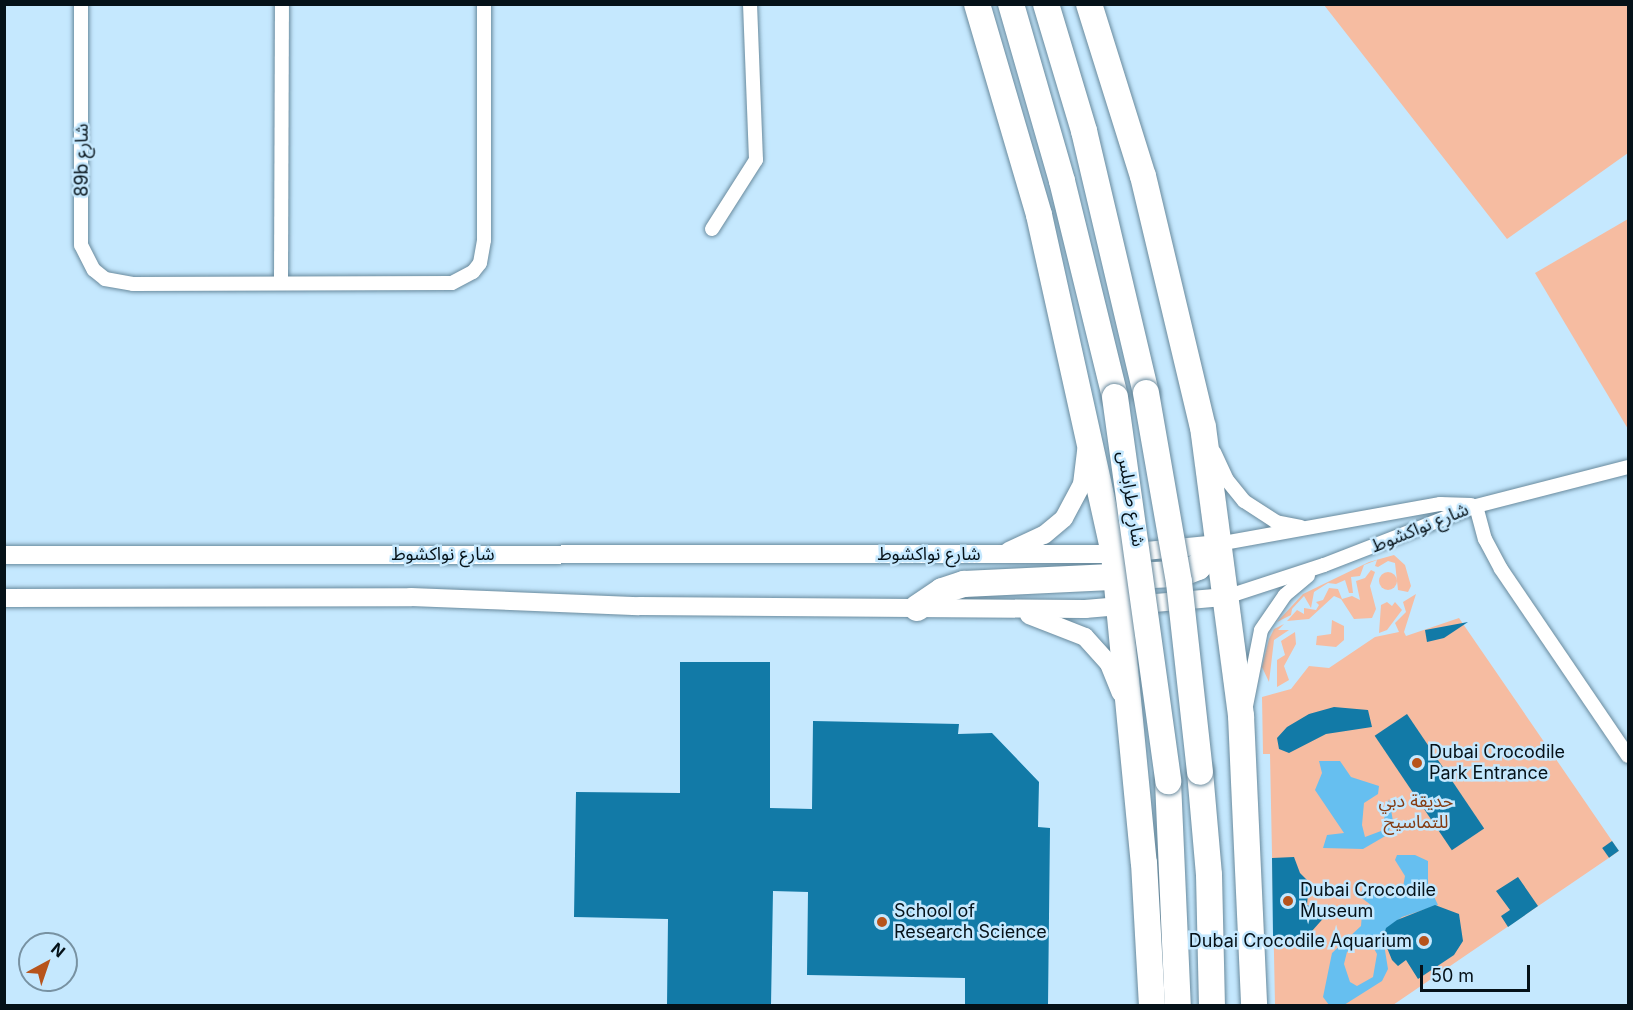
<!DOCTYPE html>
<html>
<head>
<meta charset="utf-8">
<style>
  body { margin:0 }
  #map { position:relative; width:1633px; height:1010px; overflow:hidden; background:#c5e8fe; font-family:Inter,"Noto Sans Arabic",sans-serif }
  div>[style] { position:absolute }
  .green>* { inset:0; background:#f6bca1 }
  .round { border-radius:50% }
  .water>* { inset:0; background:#66bff0 }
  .building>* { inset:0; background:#127aa7; transform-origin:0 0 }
  .roads { filter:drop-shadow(0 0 2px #698a9d) drop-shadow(0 0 2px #698a9d) }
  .minor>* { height:14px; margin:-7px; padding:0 7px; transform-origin:7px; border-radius:7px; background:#fff }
  .tertiary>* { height:18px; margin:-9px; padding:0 9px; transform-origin:9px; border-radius:9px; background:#fff }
  .motorway>* { height:26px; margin:-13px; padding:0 13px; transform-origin:13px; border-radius:13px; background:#fff }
  .bridges { filter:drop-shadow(0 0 2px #698a9d) drop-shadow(0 0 2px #698a9d) }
  .motorway-bridge>* { height:26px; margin:-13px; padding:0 13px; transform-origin:13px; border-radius:13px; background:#fff }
  .dots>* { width:16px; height:16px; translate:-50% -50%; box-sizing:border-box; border:3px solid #c5e8fe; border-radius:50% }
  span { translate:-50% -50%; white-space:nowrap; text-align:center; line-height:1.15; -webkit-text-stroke:5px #c5e8fe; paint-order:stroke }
  .street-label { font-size:18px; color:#051118 }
  .poi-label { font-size:18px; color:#051118 }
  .left { translate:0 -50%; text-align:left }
  .right { translate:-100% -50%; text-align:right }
  .park-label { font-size:18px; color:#843b12 }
  .frame { position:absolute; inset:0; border:6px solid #051118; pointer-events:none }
  .north { position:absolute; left:18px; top:932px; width:60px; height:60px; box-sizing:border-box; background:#c5e8fe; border:2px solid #7892a2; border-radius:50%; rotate:40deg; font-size:16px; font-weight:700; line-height:24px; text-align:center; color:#051118 }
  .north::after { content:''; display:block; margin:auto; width:21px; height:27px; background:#b7541c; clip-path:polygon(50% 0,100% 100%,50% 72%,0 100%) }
  .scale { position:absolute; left:1420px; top:965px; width:110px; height:27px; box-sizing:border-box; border:3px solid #051118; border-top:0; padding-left:8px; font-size:18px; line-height:21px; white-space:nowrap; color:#051118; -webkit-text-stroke:4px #c5e8fe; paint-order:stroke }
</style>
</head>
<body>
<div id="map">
  <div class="green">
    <div style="clip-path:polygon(1324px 5px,1628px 5px,1628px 153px,1507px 239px)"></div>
    <div style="clip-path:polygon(1628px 219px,1628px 429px,1535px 273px)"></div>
    <div style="clip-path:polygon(1394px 555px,1405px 565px,1411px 586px,1408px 592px,1398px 590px,1395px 563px,1388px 561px,1378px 567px,1375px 566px,1377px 560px,1364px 565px,1360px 576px,1351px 577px,1353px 593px,1349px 593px,1345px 580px,1336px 584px,1328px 583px,1314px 592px,1311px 608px,1304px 596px,1292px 609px,1291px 615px,1277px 622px,1303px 594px,1369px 562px)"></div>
    <div style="clip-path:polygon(1371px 570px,1375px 572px,1370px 586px,1376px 609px,1372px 618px,1354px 619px,1341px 599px,1334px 596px,1309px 619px,1287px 621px,1297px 610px,1304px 614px,1304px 608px,1316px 610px,1319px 605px,1316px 602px,1323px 600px,1329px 588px,1338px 589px,1342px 599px,1352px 596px,1360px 600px,1356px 581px,1365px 578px)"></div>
    <div class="round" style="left:1379px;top:572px;width:18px;height:18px"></div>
    <div style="clip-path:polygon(1416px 594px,1404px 632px,1406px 636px,1459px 618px,1619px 851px,1393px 1005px,1275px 1005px,1270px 754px,1263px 754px,1262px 697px,1291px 689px,1309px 666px,1329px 668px,1375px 637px,1399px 632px,1395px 623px,1406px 612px,1403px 602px)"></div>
    <div style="clip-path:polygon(1387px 602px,1392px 606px,1395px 602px,1402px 610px,1387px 630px,1379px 633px,1381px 605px)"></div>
    <div style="clip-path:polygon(1332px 620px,1344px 626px,1344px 640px,1336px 647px,1316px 645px,1317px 636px,1331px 634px)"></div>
    <div style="clip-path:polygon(1284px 624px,1278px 630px,1289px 630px,1274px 640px,1269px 682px,1262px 667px,1269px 639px,1274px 629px)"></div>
    <div style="clip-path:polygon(1295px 632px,1296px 644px,1284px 666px,1289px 680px,1277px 687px,1277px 660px,1285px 655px,1281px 641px)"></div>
  </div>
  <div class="water">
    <div style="clip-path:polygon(1319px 761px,1340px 761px,1351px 777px,1379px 786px,1378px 794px,1364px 803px,1362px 825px,1365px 837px,1381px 831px,1389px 799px,1393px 821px,1387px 835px,1363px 849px,1323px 848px,1327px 835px,1344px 833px,1315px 790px,1322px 773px)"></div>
    <div style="clip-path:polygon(evenodd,1397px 855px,1415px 855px,1428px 861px,1428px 884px,1438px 905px,1402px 917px,1386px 929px,1383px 938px,1388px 969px,1382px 981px,1344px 1005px,1329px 1005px,1323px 997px,1332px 953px,1361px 926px,1362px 914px,1371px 905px,1359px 896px,1364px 887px,1370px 885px,1387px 894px,1403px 887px,1405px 876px,1395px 860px,1397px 855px,1358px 944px,1372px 945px,1377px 954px,1373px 977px,1357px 986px,1350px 982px,1344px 964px,1347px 952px,1358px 944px)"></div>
  </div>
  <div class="building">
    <div style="clip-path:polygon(1468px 622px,1444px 638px,1427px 642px,1425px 630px)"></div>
    <div style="clip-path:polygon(680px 662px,770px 662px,770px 808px,812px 809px,813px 721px,959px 724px,958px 734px,992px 733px,1039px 782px,1038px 827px,1050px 828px,1048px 1005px,965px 1005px,965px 978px,807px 975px,808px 892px,773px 891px,771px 1005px,667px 1005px,668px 919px,574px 917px,576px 792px,680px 793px)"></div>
    <div style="clip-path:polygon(1334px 707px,1368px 710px,1372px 727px,1326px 734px,1289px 753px,1279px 749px,1277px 738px,1287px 727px,1309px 714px)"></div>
    <div style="left:1407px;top:714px;width:138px;height:39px;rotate:56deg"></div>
    <div style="left:1612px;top:841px;width:12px;height:12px;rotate:55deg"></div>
    <div style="clip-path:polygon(1294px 857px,1300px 873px,1309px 882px,1307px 905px,1328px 913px,1312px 931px,1294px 940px,1273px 936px,1272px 858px)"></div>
    <div style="clip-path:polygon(1518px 877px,1538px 906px,1508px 927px,1501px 916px,1510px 910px,1496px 891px)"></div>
    <div style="clip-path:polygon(1435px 905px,1459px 914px,1463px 941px,1454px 955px,1418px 979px,1406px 960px,1398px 966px,1392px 960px,1383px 938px,1386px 928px,1397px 920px)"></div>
  </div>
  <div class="roads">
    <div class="minor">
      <div style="left:81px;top:4px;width:241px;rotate:90deg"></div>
      <div style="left:81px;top:245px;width:28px;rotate:63deg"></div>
      <div style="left:94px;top:270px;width:14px;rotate:39deg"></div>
      <div style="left:105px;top:279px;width:28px;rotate:10deg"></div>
      <div style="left:133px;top:284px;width:319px;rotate:-0.2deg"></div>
      <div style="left:452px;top:283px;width:24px;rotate:-28deg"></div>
      <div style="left:473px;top:272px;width:11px;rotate:-52deg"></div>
      <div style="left:480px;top:263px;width:23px;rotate:-80deg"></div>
      <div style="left:484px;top:240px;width:236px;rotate:-90deg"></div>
      <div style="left:712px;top:229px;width:82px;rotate:-57.5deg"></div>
      <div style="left:756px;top:160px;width:156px;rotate:-92.2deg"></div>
      <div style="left:281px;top:282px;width:278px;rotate:-89.8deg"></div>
      <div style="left:1214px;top:452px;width:31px;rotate:65deg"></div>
      <div style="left:1227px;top:480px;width:27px;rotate:51deg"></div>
      <div style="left:1244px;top:501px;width:38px;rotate:33deg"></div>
      <div style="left:1276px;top:522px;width:25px;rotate:11deg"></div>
      <div style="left:1476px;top:506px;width:34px;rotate:75deg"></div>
      <div style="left:1485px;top:539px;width:34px;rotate:62deg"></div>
      <div style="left:1501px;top:569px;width:226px;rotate:55.8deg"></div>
      <div style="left:1218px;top:544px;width:226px;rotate:-10.2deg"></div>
      <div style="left:1440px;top:504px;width:31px;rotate:2deg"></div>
      <div style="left:1226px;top:597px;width:103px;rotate:-18.1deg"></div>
      <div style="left:1324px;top:565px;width:163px;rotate:-21.2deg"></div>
      <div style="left:1476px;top:506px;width:157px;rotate:-14.4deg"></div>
      <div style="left:1246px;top:706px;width:77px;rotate:-78.8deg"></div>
      <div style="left:1261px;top:630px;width:42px;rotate:-55.6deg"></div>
      <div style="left:1285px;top:595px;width:30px;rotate:-40deg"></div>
    </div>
    <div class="tertiary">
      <div style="left:1009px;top:551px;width:38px;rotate:-25deg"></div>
      <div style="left:1044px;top:535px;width:26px;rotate:-40deg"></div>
      <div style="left:1064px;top:518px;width:38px;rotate:-62deg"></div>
      <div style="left:1082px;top:484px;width:34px;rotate:-83deg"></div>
      <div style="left:4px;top:555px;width:1110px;rotate:-0.05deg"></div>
      <div style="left:1114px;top:554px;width:104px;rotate:-5.5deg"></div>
      <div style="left:4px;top:598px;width:407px;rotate:-0.1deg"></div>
      <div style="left:411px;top:597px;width:228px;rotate:2.3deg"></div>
      <div style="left:639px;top:606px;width:446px;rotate:0.4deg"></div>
      <div style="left:1085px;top:609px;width:142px;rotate:-4.9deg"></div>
      <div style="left:1029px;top:615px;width:60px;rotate:21.4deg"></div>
      <div style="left:1085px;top:637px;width:36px;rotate:48deg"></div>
      <div style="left:1109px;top:664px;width:31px;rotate:68deg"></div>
    </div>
    <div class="motorway">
      <div style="left:977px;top:4px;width:220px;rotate:73.6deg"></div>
      <div style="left:1039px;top:215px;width:347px;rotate:77.5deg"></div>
      <div style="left:1114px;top:554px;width:310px;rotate:84.5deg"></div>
      <div style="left:1144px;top:863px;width:143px;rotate:86.8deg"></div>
      <div style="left:1011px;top:4px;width:184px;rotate:73.9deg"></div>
      <div style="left:1062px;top:181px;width:222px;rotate:76.2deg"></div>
      <div style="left:1046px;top:4px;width:133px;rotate:73.3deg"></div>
      <div style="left:1084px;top:131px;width:269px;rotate:76.7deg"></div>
      <div style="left:1089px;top:4px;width:180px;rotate:72.6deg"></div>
      <div style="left:1143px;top:176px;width:258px;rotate:76.6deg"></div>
      <div style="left:1203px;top:427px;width:291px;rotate:82.5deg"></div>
      <div style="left:1241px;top:716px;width:290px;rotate:87.4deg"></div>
      <div style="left:917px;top:608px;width:30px;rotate:-34deg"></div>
      <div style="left:942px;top:591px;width:23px;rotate:-18deg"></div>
      <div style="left:964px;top:584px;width:216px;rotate:-2.7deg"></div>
      <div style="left:1180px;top:574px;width:19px;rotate:-21deg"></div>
      <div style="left:1198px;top:567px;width:30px;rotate:-49deg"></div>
      <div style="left:1200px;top:772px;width:103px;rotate:85deg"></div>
      <div style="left:1209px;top:875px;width:131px;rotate:88.7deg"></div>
      <div style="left:1168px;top:781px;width:225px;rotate:87.5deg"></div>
    </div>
  </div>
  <div class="bridges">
    <div class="motorway-bridge">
      <div style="left:1146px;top:393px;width:192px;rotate:80.1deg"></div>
      <div style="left:1179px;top:582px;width:191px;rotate:83.7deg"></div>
      <div style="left:1115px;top:397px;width:388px;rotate:82.1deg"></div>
    </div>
  </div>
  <div class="dots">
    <div style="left:1417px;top:763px;background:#b7541c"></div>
    <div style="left:1288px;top:901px;background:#b7541c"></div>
    <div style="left:882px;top:922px;background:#b7541c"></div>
    <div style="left:1424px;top:941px;background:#b7541c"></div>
  </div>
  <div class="street-label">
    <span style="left:82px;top:160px;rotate:-90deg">89b شارع</span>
    <span style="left:1131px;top:499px;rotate:81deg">شارع طرابلس</span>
    <span style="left:1420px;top:528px;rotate:-22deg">شارع نواكشوط</span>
    <span style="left:443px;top:554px">شارع نواكشوط</span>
    <span style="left:929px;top:554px">شارع نواكشوط</span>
  </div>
  <div class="poi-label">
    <span class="left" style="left:1429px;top:763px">Dubai Crocodile<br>Park Entrance</span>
    <span class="left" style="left:1300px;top:901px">Dubai Crocodile<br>Museum</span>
    <span class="left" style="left:894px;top:922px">School of<br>Research Science</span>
    <span class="right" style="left:1412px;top:941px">Dubai Crocodile Aquarium</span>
  </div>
  <div class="park-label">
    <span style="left:1416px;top:812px">حديقة دبي<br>للتماسيح</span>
  </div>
  <div class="frame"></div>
  <div class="north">N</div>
  <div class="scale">50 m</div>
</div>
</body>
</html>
